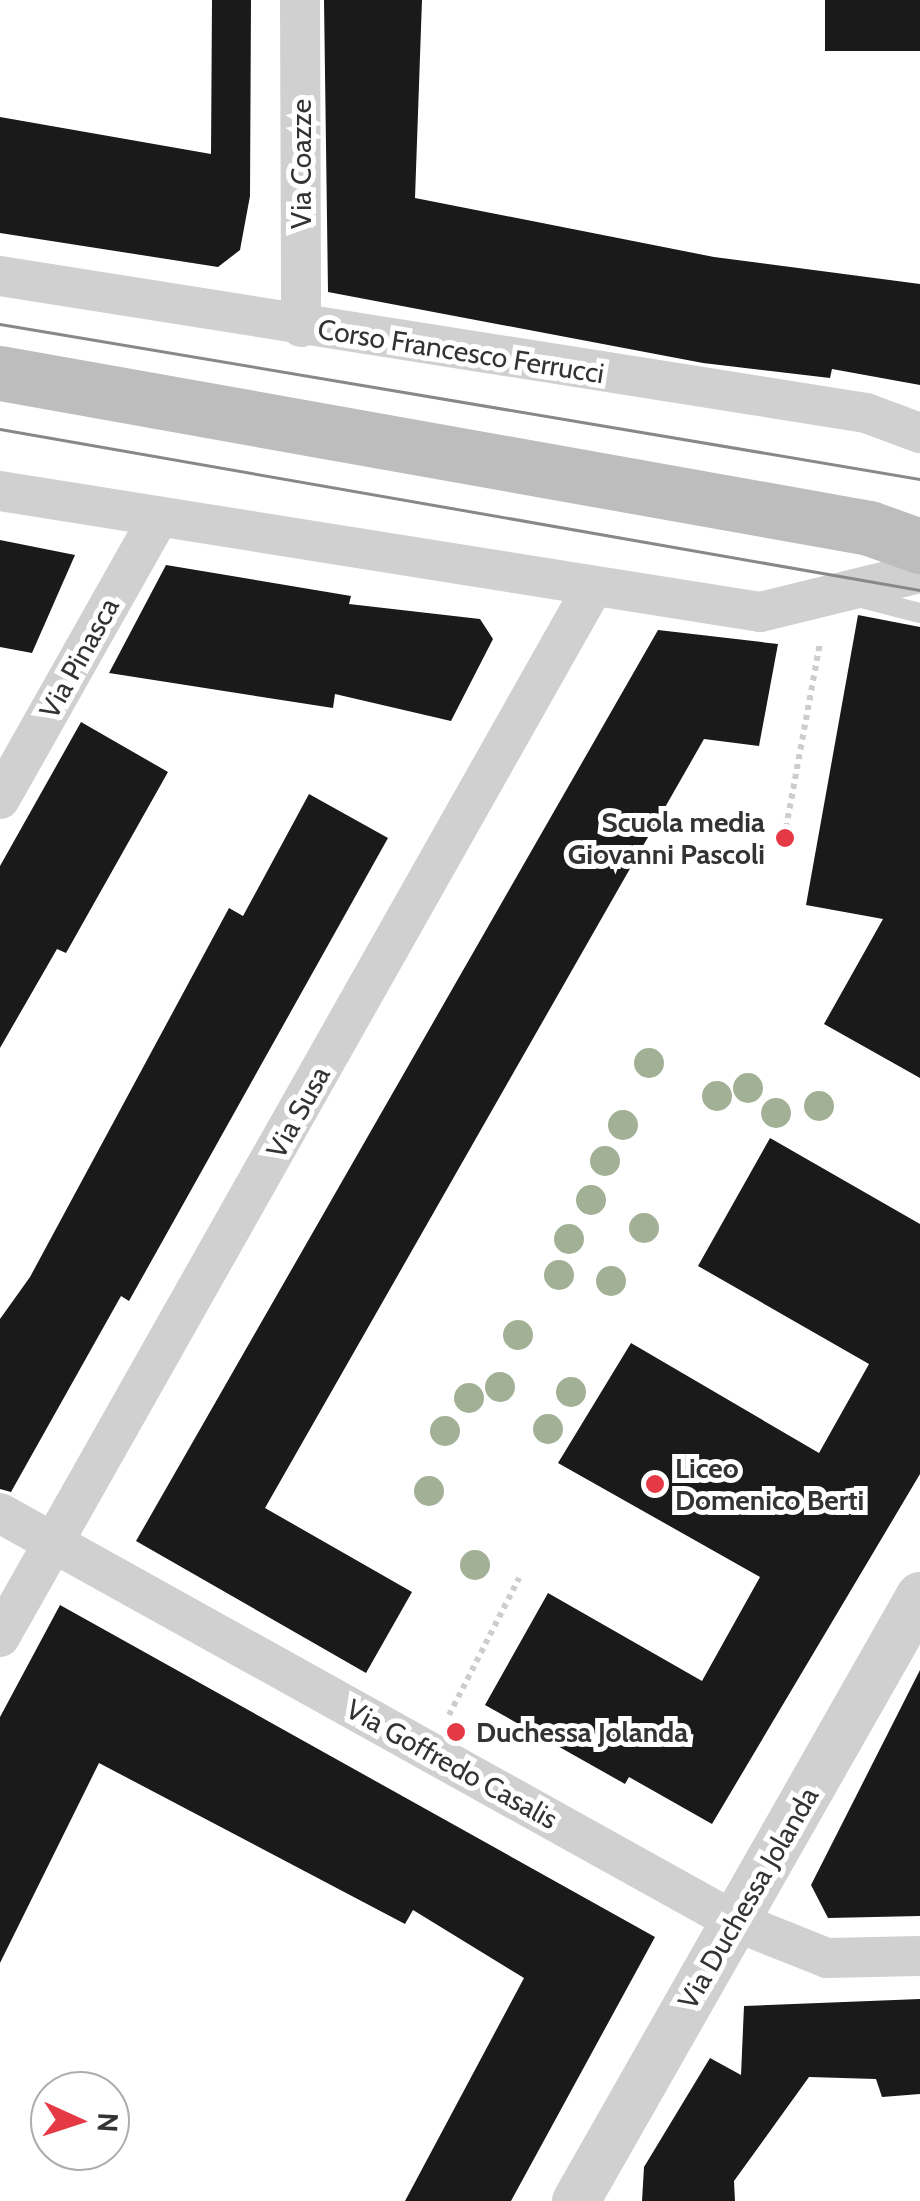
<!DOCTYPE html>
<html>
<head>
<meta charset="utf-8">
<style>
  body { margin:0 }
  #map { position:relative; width:920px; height:2201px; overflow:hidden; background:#fff; font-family:Cabin,sans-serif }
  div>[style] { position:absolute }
  .building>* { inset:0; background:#1a1a1a; transform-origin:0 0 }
  .path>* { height:6px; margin-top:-3px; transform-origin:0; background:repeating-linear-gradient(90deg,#cdcdcd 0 5px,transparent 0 10px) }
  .service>* { height:20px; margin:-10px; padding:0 10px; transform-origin:10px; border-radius:10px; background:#d0d0d0 }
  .minor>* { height:40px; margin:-20px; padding:0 20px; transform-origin:20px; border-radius:20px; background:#d0d0d0 }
  .tertiary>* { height:48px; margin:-24px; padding:0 24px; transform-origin:24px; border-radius:24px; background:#d0d0d0 }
  .secondary>* { height:55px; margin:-27.5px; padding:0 27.5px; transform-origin:27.5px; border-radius:27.5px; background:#bdbdbd }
  .tram>* { height:2.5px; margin:-1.25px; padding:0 1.25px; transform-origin:1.25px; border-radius:1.25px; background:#888 }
  .trees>* { width:30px; height:30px; margin:-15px; border-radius:50%; background:#a2b095 }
  .dots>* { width:28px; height:28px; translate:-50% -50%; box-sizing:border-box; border:5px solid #fff; border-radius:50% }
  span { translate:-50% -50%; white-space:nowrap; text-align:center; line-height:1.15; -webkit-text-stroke:10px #fff; paint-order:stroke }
  .street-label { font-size:28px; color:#333 }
  .poi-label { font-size:28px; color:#333; font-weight:700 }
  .right { translate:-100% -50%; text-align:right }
  .left { translate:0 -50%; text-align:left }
  .north { position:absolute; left:30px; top:2071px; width:100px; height:100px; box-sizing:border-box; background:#fff; border:2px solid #adadad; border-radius:50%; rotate:93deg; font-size:28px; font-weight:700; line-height:40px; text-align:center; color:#333 }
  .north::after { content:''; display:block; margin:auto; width:35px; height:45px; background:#e63946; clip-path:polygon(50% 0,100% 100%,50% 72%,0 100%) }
</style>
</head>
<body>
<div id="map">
  <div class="building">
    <div style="clip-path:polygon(212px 0,251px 0,250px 196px,240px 250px,218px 267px,0 233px,0 117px,211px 154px)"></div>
    <div style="clip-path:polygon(324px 0,422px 0,415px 198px,714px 257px,920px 284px,920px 385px,832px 369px,830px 378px,703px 363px,328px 292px)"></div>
    <div style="left:825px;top:0;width:95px;height:51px"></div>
    <div style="clip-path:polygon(0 540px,75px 555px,32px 653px,0 647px)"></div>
    <div style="clip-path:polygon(166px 565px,351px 596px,349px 604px,480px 619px,493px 639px,451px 721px,335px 694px,333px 708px,109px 673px)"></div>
    <div style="clip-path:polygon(858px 615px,920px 627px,920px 1078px,824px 1024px,883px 919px,806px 905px)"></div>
    <div style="clip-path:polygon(658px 630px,778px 644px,759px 746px,704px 739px,265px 1508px,412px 1592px,366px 1673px,136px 1541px)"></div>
    <div style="clip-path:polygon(81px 722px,168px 772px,66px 953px,57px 949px,0 1048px,0 866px)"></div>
    <div style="clip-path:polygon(309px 794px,388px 838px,129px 1301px,121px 1296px,11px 1492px,0 1489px,0 1319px,30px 1277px,229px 908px,243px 916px)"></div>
    <div style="clip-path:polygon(770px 1138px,920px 1224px,920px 1474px,712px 1824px,629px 1777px,625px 1784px,485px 1705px,548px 1593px,702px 1681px,760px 1577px,558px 1463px,631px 1343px,819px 1453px,869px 1364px,698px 1266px)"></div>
    <div style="clip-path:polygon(60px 1605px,655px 1937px,511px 2201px,405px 2201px,524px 1978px,413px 1910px,405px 1924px,99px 1763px,0 1963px,0 1717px)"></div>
    <div style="clip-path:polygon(920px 1670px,920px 1916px,828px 1918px,811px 1885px)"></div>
    <div style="clip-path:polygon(920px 1999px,920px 2094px,882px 2097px,876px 2079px,809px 2077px,734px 2181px,735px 2201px,642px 2201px,644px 2167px,710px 2058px,741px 2075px,744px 2006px)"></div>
  </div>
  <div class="path">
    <div style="left:786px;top:828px;width:189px;rotate:-79.6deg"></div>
    <div style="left:449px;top:1715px;width:154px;rotate:-62.9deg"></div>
  </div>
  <div class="service">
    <div style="left:858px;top:597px;width:64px;rotate:14.5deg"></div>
  </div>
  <div class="minor">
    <div style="left:300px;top:0;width:327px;rotate:89.8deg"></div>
    <div style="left:0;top:276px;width:877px;rotate:8.99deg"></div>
    <div style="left:866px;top:413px;width:58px;rotate:20.3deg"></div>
    <div style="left:0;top:491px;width:770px;rotate:9.05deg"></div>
    <div style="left:760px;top:612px;width:165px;rotate:-13.7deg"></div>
    <div style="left:0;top:799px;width:324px;rotate:-60.6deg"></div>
    <div style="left:0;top:1513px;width:840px;rotate:29.07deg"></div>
    <div style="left:734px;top:1921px;width:100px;rotate:21.7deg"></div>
    <div style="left:827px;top:1958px;width:93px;rotate:-1.2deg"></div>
    <div style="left:0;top:1637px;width:1206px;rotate:-60.54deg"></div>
  </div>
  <div class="tertiary">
    <div style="left:576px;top:2201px;width:696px;rotate:-60.38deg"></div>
  </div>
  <div class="secondary">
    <div style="left:0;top:373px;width:883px;rotate:10.11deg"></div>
    <div style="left:869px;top:528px;width:54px;rotate:19.4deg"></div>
  </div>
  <div class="tram">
    <div style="left:0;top:324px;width:933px;rotate:9.56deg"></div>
    <div style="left:0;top:429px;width:934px;rotate:9.93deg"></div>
  </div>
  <div class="trees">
    <div style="left:649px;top:1063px"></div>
    <div style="left:748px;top:1088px"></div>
    <div style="left:717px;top:1096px"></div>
    <div style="left:819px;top:1106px"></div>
    <div style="left:776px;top:1113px"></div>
    <div style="left:623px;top:1125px"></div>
    <div style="left:605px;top:1161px"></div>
    <div style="left:591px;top:1200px"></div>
    <div style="left:644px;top:1228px"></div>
    <div style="left:569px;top:1239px"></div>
    <div style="left:559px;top:1275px"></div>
    <div style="left:611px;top:1281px"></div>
    <div style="left:518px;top:1335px"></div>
    <div style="left:500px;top:1387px"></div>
    <div style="left:571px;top:1392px"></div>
    <div style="left:469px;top:1398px"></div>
    <div style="left:548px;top:1429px"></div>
    <div style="left:445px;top:1431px"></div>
    <div style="left:429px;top:1491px"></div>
    <div style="left:475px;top:1565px"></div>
  </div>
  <div class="dots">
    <div style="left:785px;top:838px;background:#e63946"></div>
    <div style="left:655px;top:1484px;background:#e63946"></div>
    <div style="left:456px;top:1732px;background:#e63946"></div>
  </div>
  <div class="street-label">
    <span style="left:301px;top:164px;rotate:-90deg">Via Coazze</span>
    <span style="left:461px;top:351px;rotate:9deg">Corso Francesco Ferrucci</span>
    <span style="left:79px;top:658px;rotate:-61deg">Via Pinasca</span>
    <span style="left:298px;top:1112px;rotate:-61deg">Via Susa</span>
    <span style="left:452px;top:1764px;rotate:29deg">Via Goffredo Casalis</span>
    <span style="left:748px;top:1898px;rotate:-60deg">Via Duchessa Jolanda</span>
  </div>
  <div class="poi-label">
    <span class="right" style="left:765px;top:838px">Scuola media<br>Giovanni Pascoli</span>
    <span class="left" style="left:675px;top:1484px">Liceo<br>Domenico Berti</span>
    <span class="left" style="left:476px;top:1732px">Duchessa Jolanda</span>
  </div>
  <div class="north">N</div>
</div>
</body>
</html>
